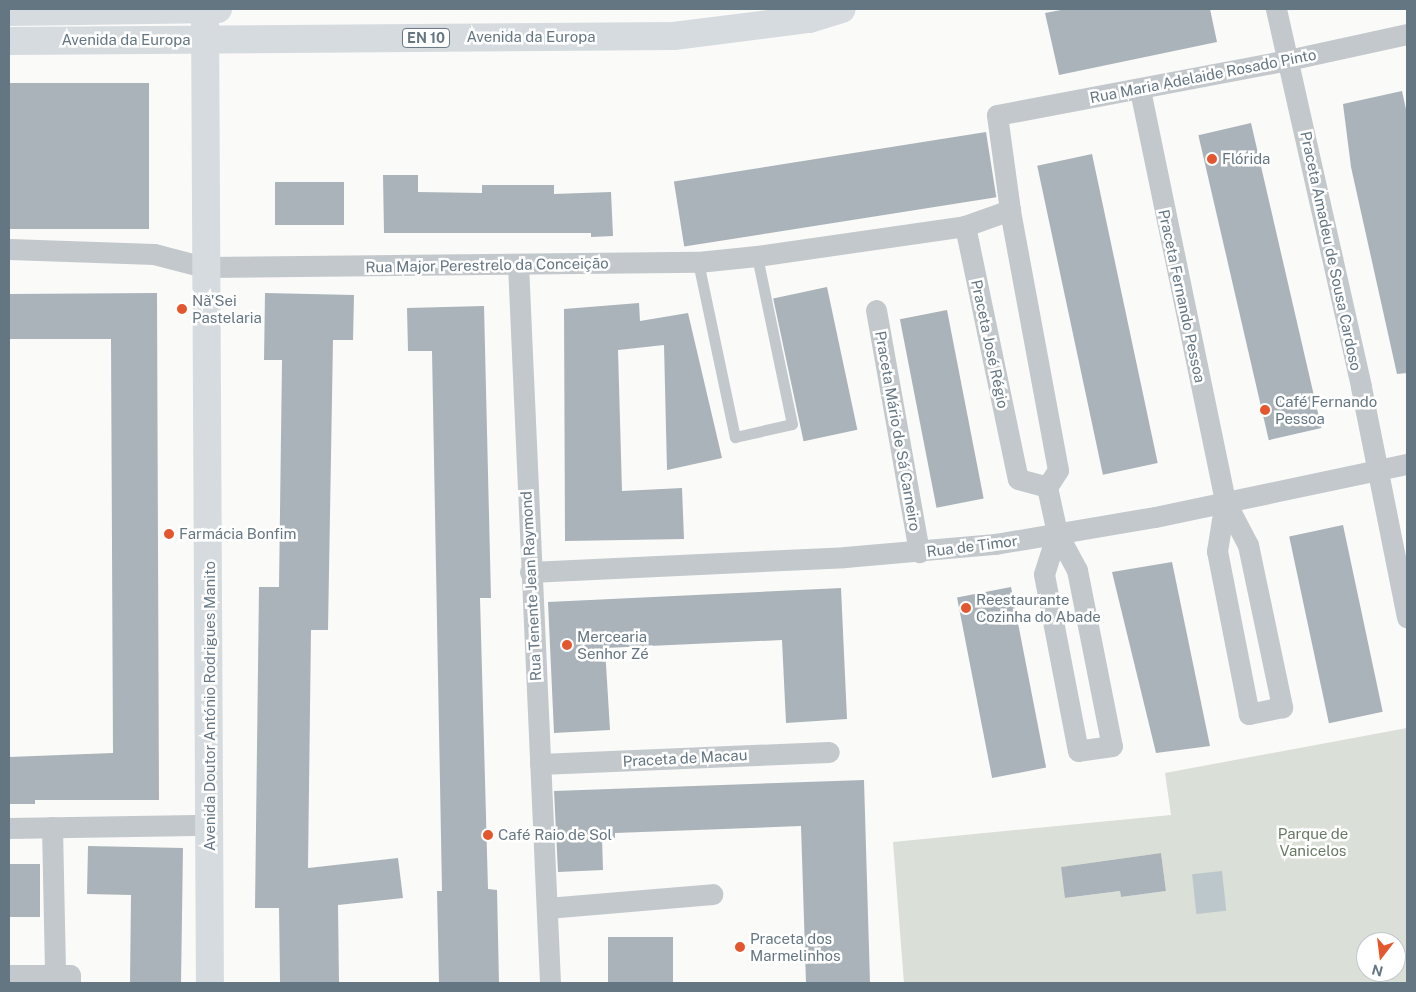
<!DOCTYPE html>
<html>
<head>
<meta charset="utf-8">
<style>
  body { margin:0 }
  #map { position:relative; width:1416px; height:992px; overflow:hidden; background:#fafaf8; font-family:"Public Sans",sans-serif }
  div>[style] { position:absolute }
  .green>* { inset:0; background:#dadfd7 }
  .water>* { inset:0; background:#bbc7cb; transform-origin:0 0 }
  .building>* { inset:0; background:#aab3b9; transform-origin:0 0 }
  .lane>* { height:11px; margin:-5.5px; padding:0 5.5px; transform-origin:5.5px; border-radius:5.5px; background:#c3c8cc }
  .street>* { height:21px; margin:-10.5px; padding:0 10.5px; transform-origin:10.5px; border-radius:10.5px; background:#c3c8cc }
  .secondary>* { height:28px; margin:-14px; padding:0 14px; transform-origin:14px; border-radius:14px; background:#d6dbdf }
  .primary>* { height:28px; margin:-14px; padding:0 14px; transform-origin:14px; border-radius:14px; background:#d6dbdf }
  .dots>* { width:14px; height:14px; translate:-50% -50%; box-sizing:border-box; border:2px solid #fff; border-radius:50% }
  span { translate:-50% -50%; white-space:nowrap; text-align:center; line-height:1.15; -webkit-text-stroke:5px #fff; paint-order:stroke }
  .shield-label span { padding:1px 4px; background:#fff; border:1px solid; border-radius:4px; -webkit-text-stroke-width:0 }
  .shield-label { font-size:14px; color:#657683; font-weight:700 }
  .street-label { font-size:15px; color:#657683 }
  .poi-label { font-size:15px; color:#657683 }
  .left { translate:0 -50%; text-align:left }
  .park-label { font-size:15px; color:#687a64 }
  .frame { position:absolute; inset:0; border:10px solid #657683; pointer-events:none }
  .north { position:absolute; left:1356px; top:932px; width:50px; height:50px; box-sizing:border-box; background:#fff; border:1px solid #c1c8cd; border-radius:50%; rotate:195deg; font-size:14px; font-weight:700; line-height:20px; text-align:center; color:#657683 }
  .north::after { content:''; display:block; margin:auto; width:18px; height:22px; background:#e4572e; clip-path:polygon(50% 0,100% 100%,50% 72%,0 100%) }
</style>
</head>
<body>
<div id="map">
  <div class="green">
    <div style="clip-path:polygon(evenodd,1407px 728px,1407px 983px,904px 983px,893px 842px,1171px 815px,1165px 773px,1407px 728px,1161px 853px,1166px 891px,1121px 897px,1120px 891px,1066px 898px,1061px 867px,1161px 853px,1407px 728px,1366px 942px,1396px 942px,1396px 972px,1366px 972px,1366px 942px)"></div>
  </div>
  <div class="water">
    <div style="left:1222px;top:871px;width:40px;height:30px;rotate:84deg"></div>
  </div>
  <div class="building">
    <div style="clip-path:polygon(1066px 9px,1210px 9px,1217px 42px,1059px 75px,1045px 13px)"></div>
    <div style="left:149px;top:83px;width:146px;height:140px;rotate:90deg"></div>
    <div style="clip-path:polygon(1402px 91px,1407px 114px,1407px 373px,1397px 374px,1351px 167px,1343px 104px)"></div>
    <div style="left:1251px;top:123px;width:313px;height:54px;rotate:77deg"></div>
    <div style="left:986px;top:132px;width:66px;height:316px;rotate:81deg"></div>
    <div style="left:1092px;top:154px;width:316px;height:56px;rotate:78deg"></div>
    <div style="clip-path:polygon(383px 175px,418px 175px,418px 192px,482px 193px,482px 185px,554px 185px,554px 194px,611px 192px,613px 236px,591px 237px,591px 233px,384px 233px)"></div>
    <div style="left:275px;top:182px;width:69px;height:43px"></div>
    <div style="left:827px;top:287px;width:146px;height:55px;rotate:78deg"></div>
    <div style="clip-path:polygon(157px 293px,159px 800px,35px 800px,35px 804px,9px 804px,9px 757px,113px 753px,111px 339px,9px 339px,9px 294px)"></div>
    <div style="clip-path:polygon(265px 293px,354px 295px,353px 340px,333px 340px,328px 630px,311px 630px,308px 868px,398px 858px,403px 898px,338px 905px,339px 983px,280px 983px,279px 908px,255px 908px,259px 587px,279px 587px,282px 360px,264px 360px)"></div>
    <div style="clip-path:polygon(639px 303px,640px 321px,688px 313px,722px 458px,667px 470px,664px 345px,618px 350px,622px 491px,682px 488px,684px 539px,565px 541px,564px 309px)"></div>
    <div style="clip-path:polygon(484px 306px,491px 598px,480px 598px,488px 889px,497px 890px,499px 983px,439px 983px,437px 891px,442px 891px,432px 351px,408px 351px,407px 308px)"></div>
    <div style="left:947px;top:310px;width:192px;height:48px;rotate:79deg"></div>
    <div style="left:1343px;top:525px;width:191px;height:55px;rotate:78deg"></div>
    <div style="clip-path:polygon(1172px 562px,1210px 746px,1156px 753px,1112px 572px)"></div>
    <div style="left:1011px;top:587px;width:184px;height:55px;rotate:79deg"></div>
    <div style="clip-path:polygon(841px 588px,847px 719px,786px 723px,782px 640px,605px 648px,610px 730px,554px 733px,548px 602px)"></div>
    <div style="clip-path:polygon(864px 780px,870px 983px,806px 983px,801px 826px,615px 833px,615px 838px,602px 838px,603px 870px,558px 872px,554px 791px)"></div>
    <div style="clip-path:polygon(88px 846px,183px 848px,181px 983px,130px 983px,131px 895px,87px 894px)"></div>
    <div style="clip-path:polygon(1161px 853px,1166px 891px,1121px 897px,1120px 891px,1065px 898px,1061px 867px)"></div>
    <div style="left:9px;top:864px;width:31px;height:53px"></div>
    <div style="left:608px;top:937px;width:65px;height:46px"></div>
  </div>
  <div class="lane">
    <div style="left:698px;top:262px;width:179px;rotate:78.1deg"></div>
    <div style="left:735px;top:437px;width:58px;rotate:-12.8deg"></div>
    <div style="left:792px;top:424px;width:172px;rotate:-101.8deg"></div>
  </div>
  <div class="street">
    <div style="left:1276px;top:9px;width:387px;rotate:77.3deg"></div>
    <div style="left:1361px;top:387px;width:235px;rotate:78.7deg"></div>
    <div style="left:1140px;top:90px;width:420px;rotate:78.3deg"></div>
    <div style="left:1225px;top:501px;width:50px;rotate:62.4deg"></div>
    <div style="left:1248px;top:545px;width:166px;rotate:78.1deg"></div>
    <div style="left:1282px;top:707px;width:34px;rotate:168deg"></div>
    <div style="left:1249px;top:714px;width:166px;rotate:-101.1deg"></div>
    <div style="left:1217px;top:551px;width:51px;rotate:-80.9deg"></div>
    <div style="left:965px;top:226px;width:258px;rotate:78.2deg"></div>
    <div style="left:1018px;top:479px;width:30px;rotate:15deg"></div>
    <div style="left:1047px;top:487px;width:20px;rotate:-57deg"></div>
    <div style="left:1058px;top:470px;width:264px;rotate:-100.5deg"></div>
    <div style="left:1010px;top:210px;width:96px;rotate:-97.8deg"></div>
    <div style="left:997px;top:115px;width:296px;rotate:-10.7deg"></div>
    <div style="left:1288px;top:60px;width:122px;rotate:-12.3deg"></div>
    <div style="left:9px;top:249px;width:145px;rotate:2deg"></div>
    <div style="left:154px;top:254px;width:52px;rotate:14.6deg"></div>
    <div style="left:204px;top:267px;width:494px;rotate:-0.6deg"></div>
    <div style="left:698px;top:262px;width:59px;rotate:-5.8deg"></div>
    <div style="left:757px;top:256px;width:210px;rotate:-8.2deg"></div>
    <div style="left:965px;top:226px;width:48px;rotate:-19.6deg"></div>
    <div style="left:518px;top:264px;width:720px;rotate:87.45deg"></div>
    <div style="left:876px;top:310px;width:246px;rotate:79.9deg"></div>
    <div style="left:1047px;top:487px;width:47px;rotate:77.7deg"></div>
    <div style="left:1057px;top:533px;width:42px;rotate:61.6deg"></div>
    <div style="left:1077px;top:570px;width:179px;rotate:78.8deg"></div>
    <div style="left:1112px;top:746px;width:34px;rotate:172deg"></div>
    <div style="left:1078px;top:751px;width:180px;rotate:-100.9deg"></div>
    <div style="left:1044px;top:574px;width:43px;rotate:-72.4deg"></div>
    <div style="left:530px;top:572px;width:315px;rotate:-2.7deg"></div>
    <div style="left:845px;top:557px;width:151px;rotate:-5deg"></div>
    <div style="left:995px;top:544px;width:162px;rotate:-9.6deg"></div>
    <div style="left:1155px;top:517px;width:258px;rotate:-11.9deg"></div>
    <div style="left:540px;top:764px;width:289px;rotate:-2.4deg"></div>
    <div style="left:52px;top:827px;width:148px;rotate:88.8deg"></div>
    <div style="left:9px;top:828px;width:202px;rotate:-0.9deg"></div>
    <div style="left:547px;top:908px;width:166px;rotate:-4.8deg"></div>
    <div style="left:9px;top:975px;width:61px"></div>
    <div style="left:70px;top:975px;width:8px;rotate:90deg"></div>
  </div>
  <div class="secondary">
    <div style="left:205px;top:9px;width:974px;rotate:89.71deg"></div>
  </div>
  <div class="primary">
    <div style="left:9px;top:12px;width:209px;rotate:-0.8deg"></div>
    <div style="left:9px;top:41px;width:665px;rotate:-0.43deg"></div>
    <div style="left:674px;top:36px;width:136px;rotate:-7.2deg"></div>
    <div style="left:809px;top:19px;width:34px;rotate:-17deg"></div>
  </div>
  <div class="dots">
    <div style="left:1212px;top:159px;background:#e4572e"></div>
    <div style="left:182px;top:309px;background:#e4572e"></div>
    <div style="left:1265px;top:410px;background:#e4572e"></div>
    <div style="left:169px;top:534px;background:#e4572e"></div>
    <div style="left:966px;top:608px;background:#e4572e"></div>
    <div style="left:567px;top:645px;background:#e4572e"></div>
    <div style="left:488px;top:835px;background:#e4572e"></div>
    <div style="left:740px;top:947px;background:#e4572e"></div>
  </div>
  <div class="shield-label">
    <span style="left:426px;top:38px">EN 10</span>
  </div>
  <div class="street-label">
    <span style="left:531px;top:37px">Avenida da Europa</span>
    <span style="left:126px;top:40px">Avenida da Europa</span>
    <span style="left:1203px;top:76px;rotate:-11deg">Rua Maria Adelaide Rosado Pinto</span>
    <span style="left:1331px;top:251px;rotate:78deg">Praceta Amadeu de Sousa Cardoso</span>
    <span style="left:487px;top:265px;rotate:-1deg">Rua Major Perestrelo da Conceição</span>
    <span style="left:1182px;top:296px;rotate:78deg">Praceta Fernando Pessoa</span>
    <span style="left:990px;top:344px;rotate:78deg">Praceta José Régio</span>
    <span style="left:898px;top:431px;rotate:80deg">Praceta Mário de Sá Carneiro</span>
    <span style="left:972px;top:546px;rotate:-7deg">Rua de Timor</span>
    <span style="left:531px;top:586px;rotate:-93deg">Rua Tenente Jean Raymond</span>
    <span style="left:210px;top:706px;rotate:-90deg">Avenida Doutor António Rodrigues Manito</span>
    <span style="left:685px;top:758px;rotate:-3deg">Praceta de Macau</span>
  </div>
  <div class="poi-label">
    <span class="left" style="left:1222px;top:159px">Flórida</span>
    <span class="left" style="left:192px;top:309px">Nã'Sei<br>Pastelaria</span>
    <span class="left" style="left:1275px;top:410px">Café Fernando<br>Pessoa</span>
    <span class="left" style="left:179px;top:534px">Farmácia Bonfim</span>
    <span class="left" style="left:976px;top:608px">Reestaurante<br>Cozinha do Abade</span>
    <span class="left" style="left:577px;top:645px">Mercearia<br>Senhor Zé</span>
    <span class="left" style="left:498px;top:835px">Café Raio de Sol</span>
    <span class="left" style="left:750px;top:947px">Praceta dos<br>Marmelinhos</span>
  </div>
  <div class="park-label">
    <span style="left:1313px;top:842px">Parque de<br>Vanicelos</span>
  </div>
  <div class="frame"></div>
  <div class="north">N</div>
</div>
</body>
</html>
